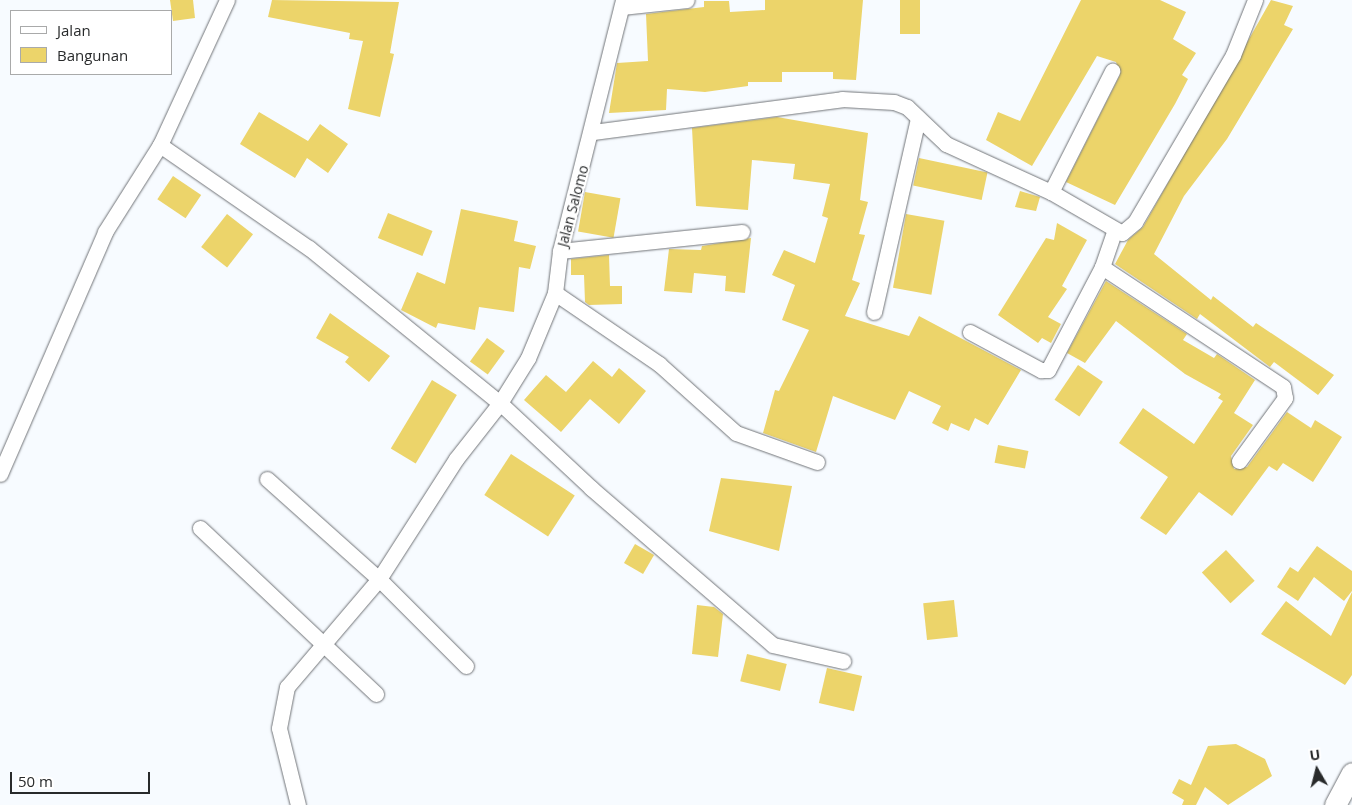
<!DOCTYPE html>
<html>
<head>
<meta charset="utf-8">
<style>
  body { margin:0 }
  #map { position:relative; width:1352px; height:805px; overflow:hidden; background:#f7fbff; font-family:"Open Sans",sans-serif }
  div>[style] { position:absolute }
  .building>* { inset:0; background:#ecd46a; transform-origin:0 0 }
  .roads { filter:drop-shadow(0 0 1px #717478) drop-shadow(0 0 1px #717478) }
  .street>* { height:15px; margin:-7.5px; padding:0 7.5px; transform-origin:7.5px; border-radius:7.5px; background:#fff }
  .secondary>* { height:21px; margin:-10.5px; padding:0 10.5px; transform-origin:10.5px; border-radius:10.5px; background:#fff }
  span { translate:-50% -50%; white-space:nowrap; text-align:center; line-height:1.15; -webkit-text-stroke:4.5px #fff; paint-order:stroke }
  .street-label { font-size:14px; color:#282a2b }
  .legend { position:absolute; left:10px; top:10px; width:162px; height:65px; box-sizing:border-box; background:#fff; border:1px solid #a9aaaa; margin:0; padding:6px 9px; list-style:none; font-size:15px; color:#282a2b }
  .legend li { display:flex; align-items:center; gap:10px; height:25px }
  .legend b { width:25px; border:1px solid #a9aaaa }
  .north { position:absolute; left:1292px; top:745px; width:50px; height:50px; -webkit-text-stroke:4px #fff; paint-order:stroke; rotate:352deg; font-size:14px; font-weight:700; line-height:20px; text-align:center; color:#282a2b }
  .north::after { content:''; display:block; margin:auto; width:18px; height:22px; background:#282a2b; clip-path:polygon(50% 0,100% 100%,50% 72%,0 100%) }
  .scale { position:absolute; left:10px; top:772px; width:140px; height:22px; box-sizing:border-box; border:2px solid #282a2b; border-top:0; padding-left:6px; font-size:15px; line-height:18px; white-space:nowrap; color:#282a2b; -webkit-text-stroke:4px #fff; paint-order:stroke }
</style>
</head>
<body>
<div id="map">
  <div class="building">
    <div style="clip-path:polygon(170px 0,193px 0,195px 18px,173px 21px)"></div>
    <div style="clip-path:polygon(272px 0,399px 2px,390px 53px,394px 54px,380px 117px,348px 109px,363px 41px,349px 39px,350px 33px,268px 17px)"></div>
    <div style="clip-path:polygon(765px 0,863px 0,856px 80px,833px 79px,833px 72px,782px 72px,782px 82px,748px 82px,748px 86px,705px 92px,667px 89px,666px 110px,609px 113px,617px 63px,648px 61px,646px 14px,704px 7px,704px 1px,729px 1px,730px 12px,765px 10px)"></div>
    <div style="left:900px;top:0;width:20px;height:34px"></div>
    <div style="clip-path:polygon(1081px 0,1160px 0,1186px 12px,1173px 39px,1196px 53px,1182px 75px,1188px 79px,1175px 104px,1115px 205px,1066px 182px,1120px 75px,1116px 62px,1097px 56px,1032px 166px,986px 140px,998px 112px,1020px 121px)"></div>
    <div style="clip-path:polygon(1271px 0,1293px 6px,1284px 25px,1293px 29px,1227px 139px,1184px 196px,1154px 254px,1211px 300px,1213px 296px,1253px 327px,1256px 323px,1334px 375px,1318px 395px,1274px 362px,1270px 367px,1200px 314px,1197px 319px,1115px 264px,1128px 240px,1143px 227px)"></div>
    <div style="clip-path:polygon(259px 112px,308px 141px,320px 124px,348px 144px,328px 173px,307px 158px,295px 178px,240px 144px)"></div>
    <div style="clip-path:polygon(777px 117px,868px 133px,860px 200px,868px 202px,859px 234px,865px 235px,852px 280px,860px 283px,845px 316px,909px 336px,919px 316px,1021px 370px,988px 425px,975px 418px,969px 431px,951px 423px,948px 431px,932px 423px,941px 406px,909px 391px,895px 420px,833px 396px,816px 452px,763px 433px,775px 390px,779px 391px,809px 330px,782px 320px,795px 285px,772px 275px,784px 250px,815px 263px,828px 218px,822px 216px,830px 184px,793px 179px,795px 164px,752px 160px,748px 210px,696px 206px,692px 128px)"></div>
    <div style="left:919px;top:158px;width:70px;height:28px;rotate:12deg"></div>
    <div style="left:173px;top:176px;width:34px;height:28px;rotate:34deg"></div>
    <div style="clip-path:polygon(1020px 191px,1040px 197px,1036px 211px,1015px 207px)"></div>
    <div style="left:585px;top:192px;width:36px;height:40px;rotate:10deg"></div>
    <div style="clip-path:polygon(461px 209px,518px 221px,514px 241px,536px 246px,530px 269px,519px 267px,514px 312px,479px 307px,475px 330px,438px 323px,436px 328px,401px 310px,417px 272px,445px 284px)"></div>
    <div style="left:388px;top:213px;width:48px;height:27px;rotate:22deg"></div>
    <div style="left:227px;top:214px;width:33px;height:42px;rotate:38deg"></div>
    <div style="left:906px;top:214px;width:39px;height:75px;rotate:10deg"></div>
    <div style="clip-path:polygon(1057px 223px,1087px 240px,1062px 286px,1067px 289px,1048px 317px,1061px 324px,1051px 343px,1042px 338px,1038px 343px,998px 315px,1046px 238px,1054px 240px)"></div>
    <div style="clip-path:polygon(751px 238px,745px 293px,725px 291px,726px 276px,694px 273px,692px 293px,664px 291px,669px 249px,701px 250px,702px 246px)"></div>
    <div style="clip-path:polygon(609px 255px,610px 286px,622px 286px,622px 304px,589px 305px,585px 302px,584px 275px,571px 275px,571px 259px)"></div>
    <div style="clip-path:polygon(1106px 281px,1187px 334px,1183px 340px,1214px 358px,1217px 354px,1255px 380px,1234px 413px,1253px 425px,1231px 456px,1234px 469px,1247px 467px,1287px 412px,1311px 428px,1315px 420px,1342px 437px,1313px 482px,1283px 463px,1277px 471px,1269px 466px,1232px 516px,1199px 492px,1166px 535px,1140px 518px,1168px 477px,1119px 443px,1143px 408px,1194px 444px,1223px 401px,1218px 398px,1221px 394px,1185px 374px,1116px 321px,1085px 363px,1067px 353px)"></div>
    <div style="clip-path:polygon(330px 313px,390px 356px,369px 382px,345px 362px,349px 357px,316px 338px)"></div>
    <div style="left:487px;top:338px;width:22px;height:29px;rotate:36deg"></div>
    <div style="clip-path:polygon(593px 361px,612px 377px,619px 368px,646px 391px,619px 424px,590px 399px,561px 432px,524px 400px,546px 375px,566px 392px)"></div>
    <div style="left:1078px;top:365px;width:30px;height:42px;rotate:34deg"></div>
    <div style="left:432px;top:380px;width:29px;height:80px;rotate:31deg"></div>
    <div style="left:998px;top:445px;width:31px;height:18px;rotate:11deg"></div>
    <div style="left:511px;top:454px;width:76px;height:49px;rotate:33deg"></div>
    <div style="clip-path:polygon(721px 478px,792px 486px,779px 551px,709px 531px)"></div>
    <div style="left:635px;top:544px;width:22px;height:22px;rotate:30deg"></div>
    <div style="clip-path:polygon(1317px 546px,1352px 571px,1352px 591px,1344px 601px,1314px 577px,1298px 601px,1277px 587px,1290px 567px,1298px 572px)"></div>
    <div style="left:1226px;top:550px;width:42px;height:33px;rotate:47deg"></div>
    <div style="clip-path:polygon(1352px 592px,1352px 675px,1345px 685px,1261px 634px,1286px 601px,1331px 636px)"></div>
    <div style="left:954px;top:600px;width:37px;height:31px;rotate:84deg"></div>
    <div style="clip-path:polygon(697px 605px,714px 607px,723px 614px,718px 657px,692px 654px)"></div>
    <div style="left:747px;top:654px;width:41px;height:28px;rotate:14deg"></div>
    <div style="left:827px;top:668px;width:36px;height:36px;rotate:13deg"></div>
    <div style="clip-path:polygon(1236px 744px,1265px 759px,1272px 776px,1228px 805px,1205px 787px,1196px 805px,1182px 805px,1184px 800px,1172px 793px,1179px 779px,1191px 785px,1208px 746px)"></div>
  </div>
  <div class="roads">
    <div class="street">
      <div style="left:227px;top:0;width:160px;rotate:114.8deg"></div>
      <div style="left:160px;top:145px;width:181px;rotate:34.7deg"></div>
      <div style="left:309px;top:248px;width:246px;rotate:39.1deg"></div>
      <div style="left:500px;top:403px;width:125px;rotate:43deg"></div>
      <div style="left:591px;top:488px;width:240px;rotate:40.8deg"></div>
      <div style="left:773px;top:645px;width:72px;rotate:12.9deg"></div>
      <div style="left:622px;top:7px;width:65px;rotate:-6.1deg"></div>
      <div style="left:593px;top:132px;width:251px;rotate:-7.5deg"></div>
      <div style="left:842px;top:99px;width:52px;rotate:3.3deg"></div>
      <div style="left:894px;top:102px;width:14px;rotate:21deg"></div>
      <div style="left:907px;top:107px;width:54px;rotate:43.5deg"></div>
      <div style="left:946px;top:144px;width:115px;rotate:24.6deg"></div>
      <div style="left:1051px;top:192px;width:82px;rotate:30deg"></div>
      <div style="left:1122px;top:233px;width:17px;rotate:-40deg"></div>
      <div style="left:1135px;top:222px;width:194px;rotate:-59.6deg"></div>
      <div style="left:1233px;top:55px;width:59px;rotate:-68.2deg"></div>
      <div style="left:1051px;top:192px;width:136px;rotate:-63.2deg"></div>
      <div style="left:560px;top:251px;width:183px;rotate:-6deg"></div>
      <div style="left:1102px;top:267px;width:217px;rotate:33.5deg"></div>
      <div style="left:1283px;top:387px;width:11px;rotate:80deg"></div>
      <div style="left:1285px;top:398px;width:78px;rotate:126.1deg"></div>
      <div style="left:555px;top:293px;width:126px;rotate:34.3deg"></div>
      <div style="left:659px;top:364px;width:103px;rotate:41.9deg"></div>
      <div style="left:736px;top:433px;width:86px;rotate:19.7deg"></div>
      <div style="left:874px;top:312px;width:199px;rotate:-77.2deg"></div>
      <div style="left:970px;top:332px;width:81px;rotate:28.2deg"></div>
      <div style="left:1041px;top:370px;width:7px"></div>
      <div style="left:1048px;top:370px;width:116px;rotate:-62.3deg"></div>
      <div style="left:1102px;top:267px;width:39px;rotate:-71deg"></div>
      <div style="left:0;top:474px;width:264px;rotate:-66.5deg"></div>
      <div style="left:105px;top:232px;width:103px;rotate:-57.7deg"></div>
      <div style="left:267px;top:479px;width:150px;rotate:41.8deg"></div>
      <div style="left:379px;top:579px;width:123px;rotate:45deg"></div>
      <div style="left:200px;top:528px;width:242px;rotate:43.3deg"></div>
      <div style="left:298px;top:805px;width:79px;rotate:-103.9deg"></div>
      <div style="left:279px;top:728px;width:42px;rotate:-79deg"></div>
      <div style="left:287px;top:687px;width:142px;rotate:-49.6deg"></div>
      <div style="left:379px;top:579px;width:143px;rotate:-57.3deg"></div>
      <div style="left:456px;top:459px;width:71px;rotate:-51.8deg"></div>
      <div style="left:500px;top:403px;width:53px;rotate:-58.1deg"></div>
      <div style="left:528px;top:358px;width:70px;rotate:-67.4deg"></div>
      <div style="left:555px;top:293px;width:42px;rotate:-83.2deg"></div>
      <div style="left:560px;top:251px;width:259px;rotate:-75.9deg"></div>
    </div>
    <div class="secondary">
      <div style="left:1335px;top:805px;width:36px;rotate:-62deg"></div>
    </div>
  </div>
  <div class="street-label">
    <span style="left:573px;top:206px;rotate:-75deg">Jalan Salomo</span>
  </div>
  <ul class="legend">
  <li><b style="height:6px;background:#fff"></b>Jalan</li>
  <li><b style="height:14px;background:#ecd46a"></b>Bangunan</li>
  </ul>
  <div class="north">U</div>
  <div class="scale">50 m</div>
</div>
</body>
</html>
